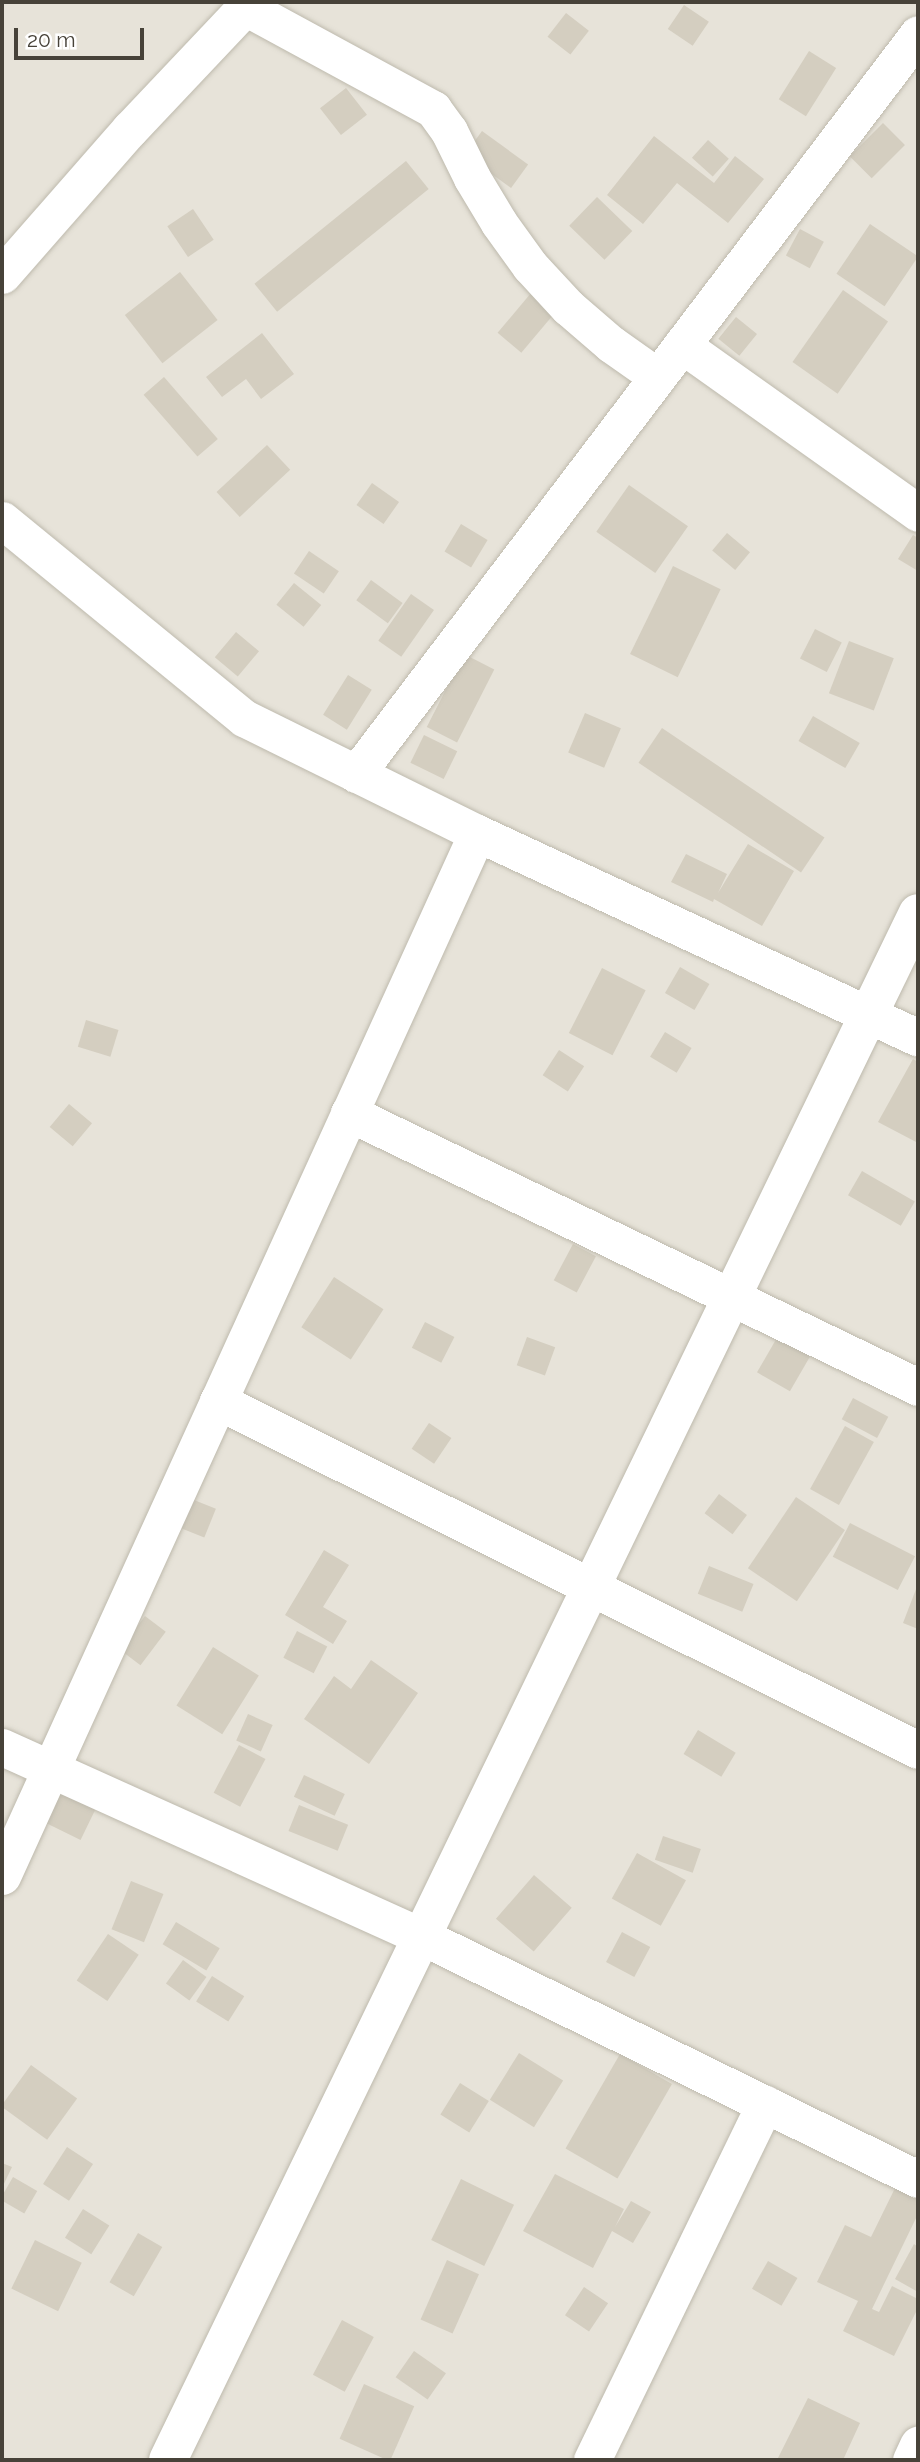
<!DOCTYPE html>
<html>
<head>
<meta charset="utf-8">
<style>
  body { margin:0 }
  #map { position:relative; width:920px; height:2462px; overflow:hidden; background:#f4f1ea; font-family:Raleway,sans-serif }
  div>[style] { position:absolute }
  .residential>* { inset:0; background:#e7e3d9; transform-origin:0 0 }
  .building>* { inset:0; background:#d4cec0; transform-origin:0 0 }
  .roads { filter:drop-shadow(0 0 2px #bebaad) drop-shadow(0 0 2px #bebaad) }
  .minor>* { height:37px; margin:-18.5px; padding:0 18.5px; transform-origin:18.5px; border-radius:18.5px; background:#fff }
  .tertiary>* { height:38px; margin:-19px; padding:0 19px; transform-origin:19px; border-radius:19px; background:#fff }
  span { translate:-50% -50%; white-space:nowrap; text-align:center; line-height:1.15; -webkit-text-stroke:5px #fff; paint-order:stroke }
  .frame { position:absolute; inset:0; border:4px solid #474239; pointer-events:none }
  .scale { position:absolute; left:14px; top:28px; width:130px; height:32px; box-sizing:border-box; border:4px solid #474239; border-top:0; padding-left:9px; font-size:21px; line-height:24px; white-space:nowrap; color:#474239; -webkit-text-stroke:5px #fff; paint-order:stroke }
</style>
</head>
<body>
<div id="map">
  <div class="residential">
    <div style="left:2px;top:2px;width:916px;height:2458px"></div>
  </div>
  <div class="building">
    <div style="left:684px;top:5px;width:30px;height:29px;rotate:34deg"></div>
    <div style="left:566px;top:13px;width:29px;height:30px;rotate:38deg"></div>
    <div style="left:809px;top:51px;width:32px;height:57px;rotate:32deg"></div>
    <div style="left:346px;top:88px;width:34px;height:33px;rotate:52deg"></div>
    <div style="left:883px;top:123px;width:31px;height:47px;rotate:45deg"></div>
    <div style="left:482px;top:131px;width:57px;height:29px;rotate:36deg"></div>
    <div style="clip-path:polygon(654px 136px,714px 183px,735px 156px,764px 179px,728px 223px,677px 183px,643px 224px,607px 195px)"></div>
    <div style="left:708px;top:140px;width:28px;height:24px;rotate:42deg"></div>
    <div style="left:406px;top:161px;width:36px;height:195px;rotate:51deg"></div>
    <div style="left:597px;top:197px;width:49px;height:40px;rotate:44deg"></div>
    <div style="left:193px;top:209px;width:37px;height:31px;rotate:56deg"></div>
    <div style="left:870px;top:224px;width:58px;height:60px;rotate:34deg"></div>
    <div style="left:800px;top:229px;width:27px;height:30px;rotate:28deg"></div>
    <div style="left:180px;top:272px;width:61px;height:70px;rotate:52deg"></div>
    <div style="left:843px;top:290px;width:55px;height:88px;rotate:35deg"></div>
    <div style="left:531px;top:293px;width:31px;height:52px;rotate:40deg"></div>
    <div style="left:736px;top:317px;width:27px;height:28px;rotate:39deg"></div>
    <div style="clip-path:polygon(262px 333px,294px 374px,261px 399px,246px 379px,222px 397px,206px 377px)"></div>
    <div style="left:164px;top:377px;width:82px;height:27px;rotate:49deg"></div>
    <div style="left:267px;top:445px;width:34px;height:69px;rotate:47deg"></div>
    <div style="left:372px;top:483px;width:33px;height:27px;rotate:35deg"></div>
    <div style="left:629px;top:485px;width:72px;height:57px;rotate:35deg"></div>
    <div style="left:461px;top:524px;width:31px;height:32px;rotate:31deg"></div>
    <div style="left:727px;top:533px;width:30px;height:23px;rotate:40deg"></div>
    <div style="clip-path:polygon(913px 535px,918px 538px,918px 571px,898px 559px)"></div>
    <div style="left:309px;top:551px;width:36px;height:27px;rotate:34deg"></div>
    <div style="left:673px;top:566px;width:53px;height:98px;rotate:26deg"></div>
    <div style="left:371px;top:580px;width:39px;height:25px;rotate:36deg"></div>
    <div style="left:294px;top:583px;width:35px;height:28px;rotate:39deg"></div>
    <div style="left:411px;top:594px;width:28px;height:57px;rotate:35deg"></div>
    <div style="left:815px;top:629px;width:30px;height:33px;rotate:27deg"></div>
    <div style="left:236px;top:632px;width:30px;height:33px;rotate:40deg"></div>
    <div style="left:849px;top:641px;width:48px;height:56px;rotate:21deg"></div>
    <div style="left:464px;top:654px;width:34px;height:82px;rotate:27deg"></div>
    <div style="left:348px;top:675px;width:28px;height:47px;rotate:32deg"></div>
    <div style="left:585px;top:713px;width:39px;height:43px;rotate:23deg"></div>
    <div style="left:813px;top:716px;width:54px;height:29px;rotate:30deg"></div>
    <div style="left:662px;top:728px;width:196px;height:42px;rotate:34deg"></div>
    <div style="left:424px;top:735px;width:37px;height:31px;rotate:26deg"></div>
    <div style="clip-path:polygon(748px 844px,794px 871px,762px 926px,714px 899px,713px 902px,671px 882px,686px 854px,727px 874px,718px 893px)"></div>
    <div style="left:680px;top:967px;width:34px;height:30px;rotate:30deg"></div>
    <div style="left:602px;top:968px;width:49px;height:73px;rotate:27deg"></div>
    <div style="left:86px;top:1020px;width:34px;height:28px;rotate:17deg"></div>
    <div style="left:665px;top:1032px;width:31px;height:29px;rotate:31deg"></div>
    <div style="left:559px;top:1050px;width:30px;height:30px;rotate:33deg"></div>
    <div style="clip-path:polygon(913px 1059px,918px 1062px,918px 1143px,878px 1122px)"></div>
    <div style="left:69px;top:1104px;width:30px;height:30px;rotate:40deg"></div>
    <div style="left:862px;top:1171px;width:61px;height:28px;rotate:30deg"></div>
    <div style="left:573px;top:1244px;width:26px;height:41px;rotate:28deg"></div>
    <div style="left:334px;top:1277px;width:59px;height:60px;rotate:33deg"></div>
    <div style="left:425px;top:1322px;width:33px;height:29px;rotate:27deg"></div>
    <div style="left:778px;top:1336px;width:38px;height:42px;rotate:30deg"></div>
    <div style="left:527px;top:1337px;width:30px;height:30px;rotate:20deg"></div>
    <div style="left:853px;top:1398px;width:40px;height:24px;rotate:28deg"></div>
    <div style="left:429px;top:1423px;width:27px;height:31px;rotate:34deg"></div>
    <div style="left:845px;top:1426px;width:33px;height:72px;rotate:29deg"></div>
    <div style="left:719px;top:1494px;width:35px;height:24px;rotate:37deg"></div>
    <div style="left:796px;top:1497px;width:59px;height:86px;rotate:34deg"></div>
    <div style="left:189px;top:1498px;width:29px;height:31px;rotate:22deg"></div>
    <div style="left:850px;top:1523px;width:73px;height:38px;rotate:27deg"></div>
    <div style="clip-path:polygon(324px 1550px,349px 1565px,323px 1607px,347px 1621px,333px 1644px,285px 1615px)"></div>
    <div style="left:709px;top:1566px;width:48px;height:30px;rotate:22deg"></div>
    <div style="clip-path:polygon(918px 1584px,918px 1629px,903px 1623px)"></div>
    <div style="left:145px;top:1616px;width:26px;height:42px;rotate:37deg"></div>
    <div style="left:297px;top:1631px;width:34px;height:30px;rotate:27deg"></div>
    <div style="left:213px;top:1647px;width:54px;height:69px;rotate:32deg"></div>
    <div style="clip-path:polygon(371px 1660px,418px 1693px,369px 1764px,304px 1719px,334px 1676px,351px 1689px)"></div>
    <div style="left:248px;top:1714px;width:27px;height:29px;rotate:24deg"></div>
    <div style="left:698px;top:1730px;width:44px;height:28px;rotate:31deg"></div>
    <div style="left:239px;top:1745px;width:30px;height:54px;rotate:28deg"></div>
    <div style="left:304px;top:1775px;width:45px;height:24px;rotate:25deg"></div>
    <div style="left:59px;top:1786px;width:43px;height:39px;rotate:26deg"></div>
    <div style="left:299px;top:1805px;width:53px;height:28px;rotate:22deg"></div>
    <div style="left:663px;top:1836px;width:40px;height:25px;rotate:19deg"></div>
    <div style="left:637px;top:1853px;width:56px;height:52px;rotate:29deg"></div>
    <div style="left:534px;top:1875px;width:50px;height:58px;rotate:41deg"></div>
    <div style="left:131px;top:1881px;width:35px;height:52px;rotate:22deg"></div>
    <div style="left:176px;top:1922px;width:51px;height:26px;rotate:31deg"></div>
    <div style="left:622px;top:1932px;width:32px;height:34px;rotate:28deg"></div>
    <div style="left:108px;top:1934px;width:37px;height:56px;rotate:34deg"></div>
    <div style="left:183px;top:1960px;width:29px;height:29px;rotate:36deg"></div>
    <div style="left:212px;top:1976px;width:38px;height:30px;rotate:32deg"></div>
    <div style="left:519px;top:2053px;width:52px;height:55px;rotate:32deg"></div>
    <div style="left:620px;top:2054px;width:60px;height:109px;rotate:30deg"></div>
    <div style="left:31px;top:2065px;width:57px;height:51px;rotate:36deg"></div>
    <div style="left:460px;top:2083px;width:34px;height:37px;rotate:32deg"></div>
    <div style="left:67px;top:2147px;width:31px;height:44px;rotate:33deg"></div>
    <div style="clip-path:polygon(2px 2163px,12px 2167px,2px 2188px)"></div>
    <div style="clip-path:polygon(555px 2174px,624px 2209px,615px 2227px,631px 2201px,651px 2212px,633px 2243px,612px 2231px,593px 2268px,523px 2231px)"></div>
    <div style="left:13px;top:2177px;width:28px;height:26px;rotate:30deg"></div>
    <div style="left:461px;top:2179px;width:59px;height:68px;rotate:26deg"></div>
    <div style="clip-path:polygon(898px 2182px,918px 2192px,918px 2214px,872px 2309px,879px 2312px,892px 2286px,918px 2299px,918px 2308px,894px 2356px,843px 2331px,858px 2301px,817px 2282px,845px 2225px,871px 2237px)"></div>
    <div style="left:83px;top:2209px;width:31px;height:34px;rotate:32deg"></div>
    <div style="left:138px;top:2233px;width:28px;height:57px;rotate:30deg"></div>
    <div style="left:35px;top:2240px;width:52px;height:54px;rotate:26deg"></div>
    <div style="clip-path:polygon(914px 2244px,918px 2247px,918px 2292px,895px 2279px)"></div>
    <div style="left:447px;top:2260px;width:35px;height:65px;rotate:24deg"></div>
    <div style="left:768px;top:2261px;width:34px;height:32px;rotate:30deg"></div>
    <div style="left:584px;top:2287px;width:29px;height:34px;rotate:34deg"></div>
    <div style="left:342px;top:2320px;width:36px;height:62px;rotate:28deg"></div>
    <div style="left:414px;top:2351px;width:39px;height:32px;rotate:35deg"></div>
    <div style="left:364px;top:2384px;width:55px;height:60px;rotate:24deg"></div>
    <div style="clip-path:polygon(808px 2398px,860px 2423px,843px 2460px,777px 2460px)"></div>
  </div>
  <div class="roads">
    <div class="minor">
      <div style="left:247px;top:8px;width:212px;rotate:28.5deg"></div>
      <div style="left:433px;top:109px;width:27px;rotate:54deg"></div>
      <div style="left:449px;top:131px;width:52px;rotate:63.9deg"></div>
      <div style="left:472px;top:178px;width:52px;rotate:59deg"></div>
      <div style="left:499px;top:223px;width:53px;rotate:54.2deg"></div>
      <div style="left:530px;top:266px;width:56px;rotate:47.2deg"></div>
      <div style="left:568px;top:307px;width:57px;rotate:40.7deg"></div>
      <div style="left:611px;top:344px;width:57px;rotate:35.1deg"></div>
      <div style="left:2px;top:275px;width:194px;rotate:-48.8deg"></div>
      <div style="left:130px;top:129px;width:175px;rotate:-46.6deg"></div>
      <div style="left:682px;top:345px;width:290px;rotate:35.4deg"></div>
      <div style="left:2px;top:520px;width:313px;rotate:39.3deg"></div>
      <div style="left:244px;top:718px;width:260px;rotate:26.3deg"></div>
      <div style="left:477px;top:833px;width:486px;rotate:24.9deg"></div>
      <div style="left:356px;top:774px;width:929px;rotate:-52.78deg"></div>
      <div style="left:349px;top:1113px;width:632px;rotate:25.71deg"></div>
      <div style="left:218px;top:1401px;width:782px;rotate:26.5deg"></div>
      <div style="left:2px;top:1747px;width:460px;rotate:24.3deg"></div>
      <div style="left:421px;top:1936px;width:553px;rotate:26.06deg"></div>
      <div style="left:2px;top:1876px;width:1146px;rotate:-65.51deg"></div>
      <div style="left:592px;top:2460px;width:396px;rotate:-64.1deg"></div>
      <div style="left:911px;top:2460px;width:17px;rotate:-65deg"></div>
    </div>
    <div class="tertiary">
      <div style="left:168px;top:2460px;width:1719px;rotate:-64.14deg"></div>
    </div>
  </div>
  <div class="frame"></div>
  <div class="scale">20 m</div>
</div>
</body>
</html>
